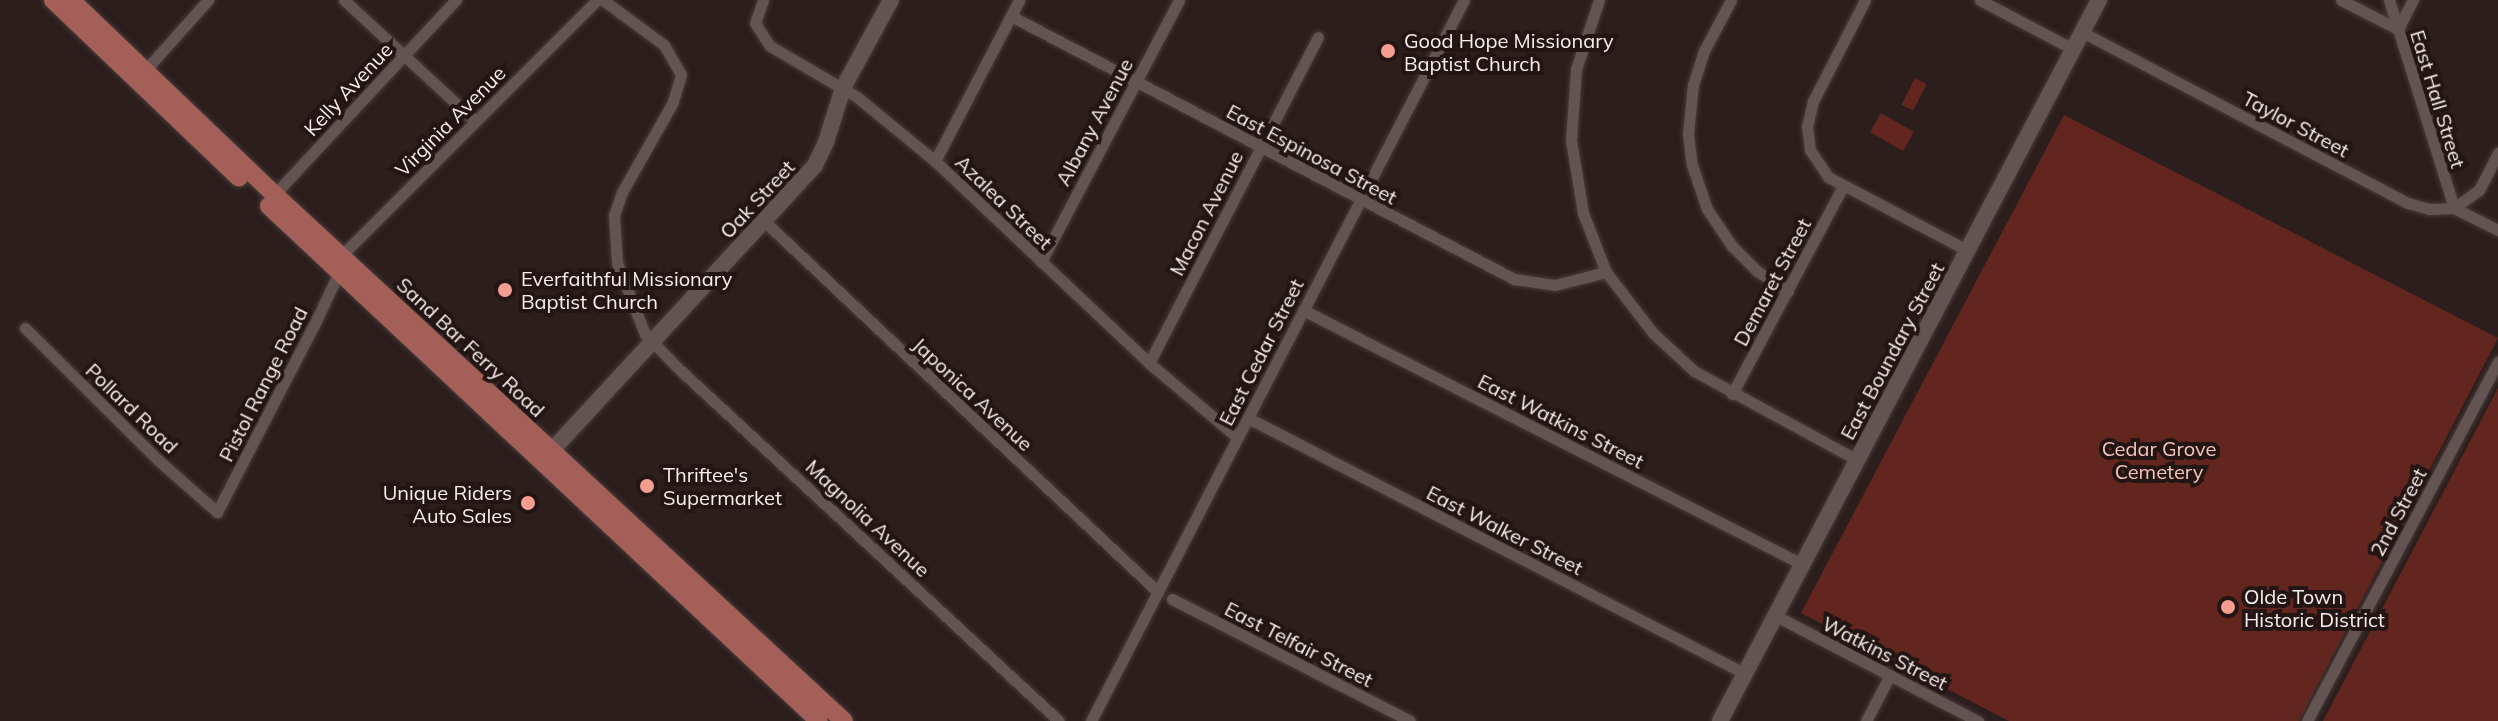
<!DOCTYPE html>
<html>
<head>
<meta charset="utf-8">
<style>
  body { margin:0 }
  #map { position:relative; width:2498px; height:721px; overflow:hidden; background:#2c1e1c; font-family:Mulish,sans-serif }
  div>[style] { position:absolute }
  .green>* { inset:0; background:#62261f; transform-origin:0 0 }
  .roads { filter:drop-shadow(0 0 2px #463b3a) drop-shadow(0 0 2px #463b3a) }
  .street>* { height:11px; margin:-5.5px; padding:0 5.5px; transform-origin:5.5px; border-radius:5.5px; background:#635351 }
  .secondary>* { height:16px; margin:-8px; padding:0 8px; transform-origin:8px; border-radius:8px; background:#635351 }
  .primary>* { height:18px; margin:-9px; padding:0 9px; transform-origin:9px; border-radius:9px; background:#a46058 }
  .dots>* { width:22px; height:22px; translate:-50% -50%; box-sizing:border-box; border:4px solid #221513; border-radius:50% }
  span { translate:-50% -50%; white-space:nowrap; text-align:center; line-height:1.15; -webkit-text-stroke:8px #221513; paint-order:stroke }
  .poi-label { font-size:20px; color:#f9efed }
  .left { translate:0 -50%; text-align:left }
  .right { translate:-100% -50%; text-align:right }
  .street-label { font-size:20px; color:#f9efed }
  .park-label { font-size:20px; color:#f6c5bd }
</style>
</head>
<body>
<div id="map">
  <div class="green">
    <div style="left:1915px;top:78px;width:13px;height:30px;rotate:27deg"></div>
    <div style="left:1881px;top:113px;width:38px;height:22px;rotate:30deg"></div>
    <div style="clip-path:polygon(2064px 115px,2498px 338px,2299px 721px,2009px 721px,1801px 613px)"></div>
    <div style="clip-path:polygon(2498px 388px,2498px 721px,2323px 721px)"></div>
  </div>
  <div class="roads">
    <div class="street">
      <div style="left:344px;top:0;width:178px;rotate:42.7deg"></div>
      <div style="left:603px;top:0;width:76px;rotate:36.4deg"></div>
      <div style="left:664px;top:45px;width:34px;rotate:60deg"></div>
      <div style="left:681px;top:75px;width:28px;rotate:107deg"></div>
      <div style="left:673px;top:102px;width:103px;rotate:119.5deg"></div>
      <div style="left:622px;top:192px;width:24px;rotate:109deg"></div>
      <div style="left:614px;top:215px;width:48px;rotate:86.4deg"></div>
      <div style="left:617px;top:263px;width:76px;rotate:68.5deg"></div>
      <div style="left:645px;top:334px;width:47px;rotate:45.9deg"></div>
      <div style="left:678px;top:368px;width:519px;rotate:42.82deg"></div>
      <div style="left:763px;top:0;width:24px;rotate:109deg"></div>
      <div style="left:755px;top:23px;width:27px;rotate:57deg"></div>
      <div style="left:770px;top:46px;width:101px;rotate:30.4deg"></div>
      <div style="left:857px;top:97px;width:101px;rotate:39.4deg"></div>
      <div style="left:935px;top:161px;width:294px;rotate:43.3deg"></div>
      <div style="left:1149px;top:363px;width:116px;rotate:40.1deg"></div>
      <div style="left:1599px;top:0;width:73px;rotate:108.4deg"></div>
      <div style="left:1576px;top:69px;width:71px;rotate:94deg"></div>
      <div style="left:1571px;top:140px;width:74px;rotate:80.7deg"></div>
      <div style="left:1583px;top:213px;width:63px;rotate:68.7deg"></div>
      <div style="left:1606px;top:272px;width:77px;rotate:52.4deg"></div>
      <div style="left:1653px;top:333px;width:56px;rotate:42.8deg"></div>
      <div style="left:1694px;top:371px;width:186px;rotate:28.6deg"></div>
      <div style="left:1731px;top:0;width:58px;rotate:117.9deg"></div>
      <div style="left:1704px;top:51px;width:35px;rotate:108deg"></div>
      <div style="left:1693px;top:84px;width:50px;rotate:95.7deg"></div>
      <div style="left:1688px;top:134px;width:31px;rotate:83deg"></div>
      <div style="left:1692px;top:165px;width:46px;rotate:71.2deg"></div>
      <div style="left:1707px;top:209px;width:45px;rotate:56deg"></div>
      <div style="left:1732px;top:246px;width:35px;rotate:45deg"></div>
      <div style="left:1757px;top:271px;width:37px;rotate:33deg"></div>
      <div style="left:1865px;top:0;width:114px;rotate:117.2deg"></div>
      <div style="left:1813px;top:101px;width:26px;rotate:103deg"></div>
      <div style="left:1807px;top:126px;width:24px;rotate:83deg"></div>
      <div style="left:1810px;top:150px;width:32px;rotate:56deg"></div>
      <div style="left:1828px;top:177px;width:157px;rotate:27.7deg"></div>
      <div style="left:1980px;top:0;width:105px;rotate:27.8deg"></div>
      <div style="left:2341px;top:0;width:64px;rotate:27deg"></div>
      <div style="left:2398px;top:29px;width:33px;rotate:-63deg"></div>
      <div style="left:2389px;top:0;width:218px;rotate:72.6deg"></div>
      <div style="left:2454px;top:208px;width:31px;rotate:-36deg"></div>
      <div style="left:2479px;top:190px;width:42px;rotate:-62.8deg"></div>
      <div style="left:1011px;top:16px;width:568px;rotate:27.6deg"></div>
      <div style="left:1514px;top:279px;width:41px;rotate:8.3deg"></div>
      <div style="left:1555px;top:285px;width:53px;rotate:-14.3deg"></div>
      <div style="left:2082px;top:32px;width:368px;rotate:27.7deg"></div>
      <div style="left:2408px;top:203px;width:22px;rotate:16deg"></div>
      <div style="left:2429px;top:209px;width:25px;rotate:-2deg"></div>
      <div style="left:2454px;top:208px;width:49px;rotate:26.6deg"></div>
      <div style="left:141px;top:75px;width:101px;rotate:-48.2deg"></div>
      <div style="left:935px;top:161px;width:182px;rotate:-62.4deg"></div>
      <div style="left:272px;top:197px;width:270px;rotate:-47deg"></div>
      <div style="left:764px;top:221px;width:541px;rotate:43.28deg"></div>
      <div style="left:1041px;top:262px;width:296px;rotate:-62.2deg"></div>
      <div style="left:1303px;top:310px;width:560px;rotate:26.98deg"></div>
      <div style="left:25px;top:328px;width:187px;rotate:44.8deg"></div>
      <div style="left:158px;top:460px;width:79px;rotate:41.4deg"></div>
      <div style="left:217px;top:512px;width:215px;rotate:-62.6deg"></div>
      <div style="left:316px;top:321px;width:54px;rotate:-64.9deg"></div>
      <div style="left:339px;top:272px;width:16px;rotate:-83deg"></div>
      <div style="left:341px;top:256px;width:362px;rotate:-45deg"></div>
      <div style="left:1149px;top:363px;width:367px;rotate:-62.6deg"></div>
      <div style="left:1732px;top:394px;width:236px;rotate:-61.9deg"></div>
      <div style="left:1248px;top:418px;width:560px;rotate:27.21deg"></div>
      <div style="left:1172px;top:599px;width:267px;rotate:27.1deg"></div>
      <div style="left:1776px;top:616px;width:228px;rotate:27.5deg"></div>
      <div style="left:1091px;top:721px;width:812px;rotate:-62.65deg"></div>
      <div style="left:1866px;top:721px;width:52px;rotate:-62.4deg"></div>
      <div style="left:2307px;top:721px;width:407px;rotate:-62deg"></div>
    </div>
    <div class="secondary">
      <div style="left:544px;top:459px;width:400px;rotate:-47.3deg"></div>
      <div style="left:815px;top:165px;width:25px;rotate:-64deg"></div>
      <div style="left:826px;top:142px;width:57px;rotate:-72.5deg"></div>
      <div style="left:843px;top:88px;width:100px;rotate:-61.4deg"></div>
      <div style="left:1720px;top:721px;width:815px;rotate:-62.27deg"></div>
    </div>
    <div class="primary">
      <div style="left:53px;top:0;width:257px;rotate:43.7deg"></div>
      <div style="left:71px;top:0;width:281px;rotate:43.7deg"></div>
      <div style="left:274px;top:194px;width:776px;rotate:42.76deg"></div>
      <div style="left:269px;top:206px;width:753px;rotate:43.12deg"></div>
    </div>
  </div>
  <div class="dots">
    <div style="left:1388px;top:51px;background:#f59d8f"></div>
    <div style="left:505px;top:290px;background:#f59d8f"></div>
    <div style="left:647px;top:486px;background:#f59d8f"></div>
    <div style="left:528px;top:503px;background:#f59d8f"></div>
    <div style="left:2228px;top:607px;background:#f59d8f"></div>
  </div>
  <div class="poi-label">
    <span class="left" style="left:1404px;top:52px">Good Hope Missionary<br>Baptist Church</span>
    <span class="left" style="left:521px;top:290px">Everfaithful Missionary<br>Baptist Church</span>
    <span class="left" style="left:663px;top:486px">Thriftee's<br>Supermarket</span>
    <span class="right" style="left:512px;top:504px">Unique Riders<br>Auto Sales</span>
    <span class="left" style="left:2244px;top:608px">Olde Town<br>Historic District</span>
  </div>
  <div class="street-label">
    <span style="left:348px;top:89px;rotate:-47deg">Kelly Avenue</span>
    <span style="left:2438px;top:99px;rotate:73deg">East Hall Street</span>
    <span style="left:450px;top:121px;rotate:-45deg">Virginia Avenue</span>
    <span style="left:1094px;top:122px;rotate:-62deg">Albany Avenue</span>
    <span style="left:2296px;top:124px;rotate:28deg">Taylor Street</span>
    <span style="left:1312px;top:154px;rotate:28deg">East Espinosa Street</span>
    <span style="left:757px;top:199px;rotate:-47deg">Oak Street</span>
    <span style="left:1004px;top:202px;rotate:44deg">Azalea Street</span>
    <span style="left:1206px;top:213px;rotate:-63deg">Macon Avenue</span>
    <span style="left:1772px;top:282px;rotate:-62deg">Demaret Street</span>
    <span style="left:471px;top:347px;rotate:43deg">Sand Bar Ferry Road</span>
    <span style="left:1892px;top:351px;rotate:-62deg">East Boundary Street</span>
    <span style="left:1261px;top:352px;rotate:-63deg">East Cedar Street</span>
    <span style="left:263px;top:384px;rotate:-63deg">Pistol Range Road</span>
    <span style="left:973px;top:394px;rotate:43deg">Japonica Avenue</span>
    <span style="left:132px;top:408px;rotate:44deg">Pollard Road</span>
    <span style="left:1561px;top:421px;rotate:27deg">East Watkins Street</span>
    <span style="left:2398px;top:512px;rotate:-62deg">2nd Street</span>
    <span style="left:868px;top:518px;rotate:43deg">Magnolia Avenue</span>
    <span style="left:1505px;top:530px;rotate:27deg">East Walker Street</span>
    <span style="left:1299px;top:644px;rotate:27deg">East Telfair Street</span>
    <span style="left:1885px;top:653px;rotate:27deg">Watkins Street</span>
  </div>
  <div class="park-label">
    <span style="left:2159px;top:460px">Cedar Grove<br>Cemetery</span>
  </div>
</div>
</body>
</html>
